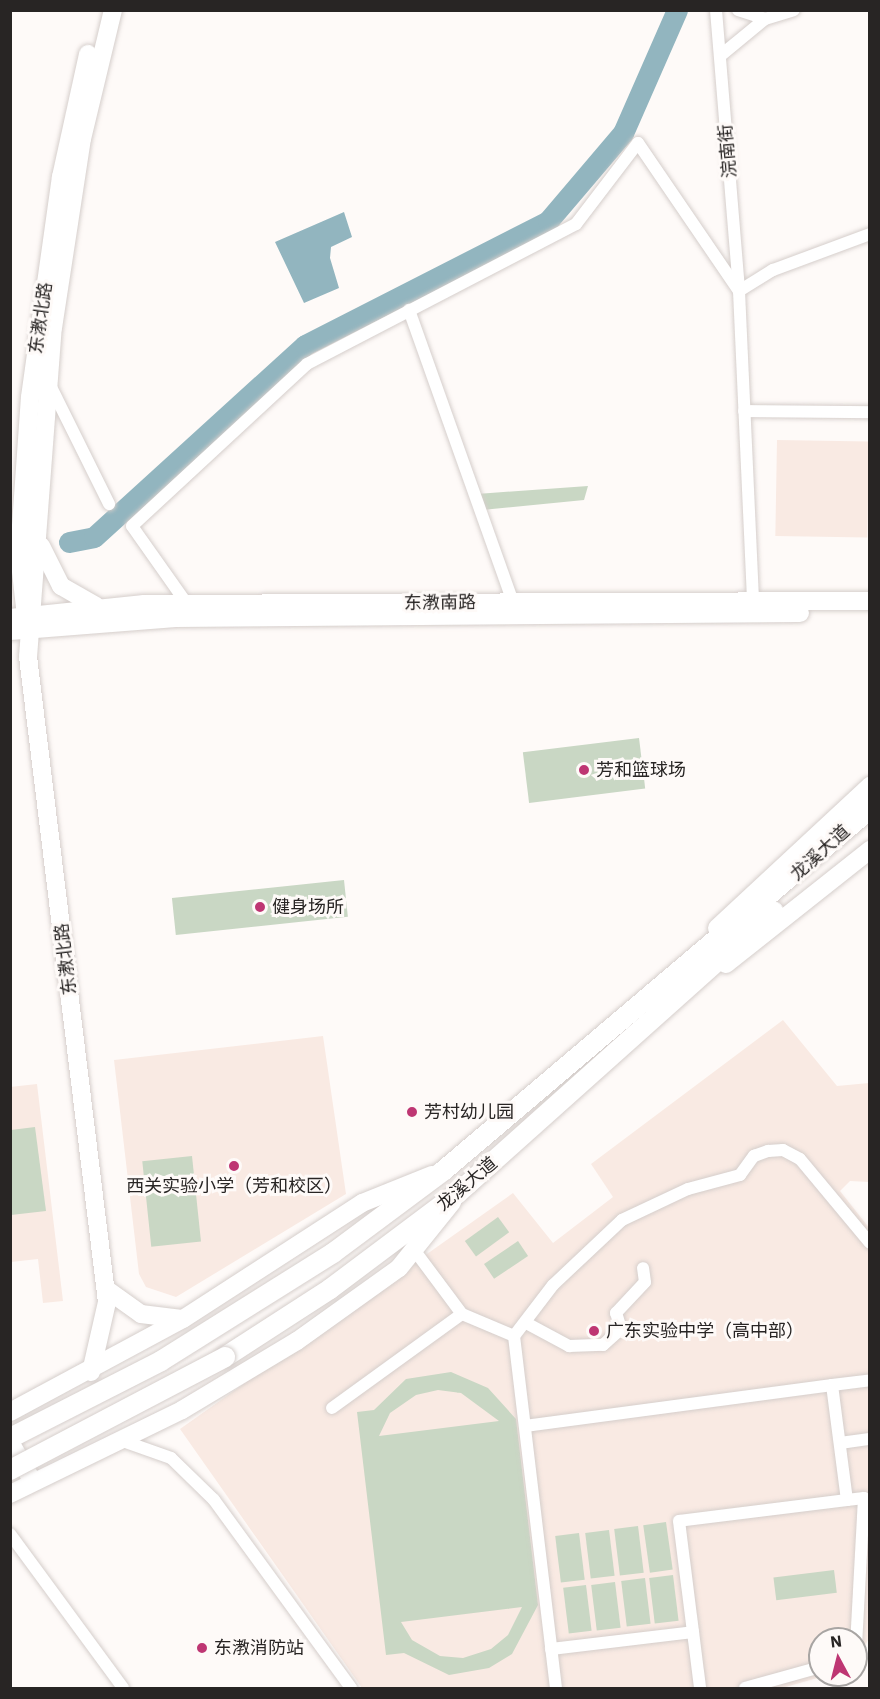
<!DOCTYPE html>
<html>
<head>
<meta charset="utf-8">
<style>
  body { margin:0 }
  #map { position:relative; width:880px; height:1699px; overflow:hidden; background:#fefaf8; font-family:"IBM Plex Sans","Noto Sans SC",sans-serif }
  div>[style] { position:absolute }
  .built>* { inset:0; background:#f9eae3; transform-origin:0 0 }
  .green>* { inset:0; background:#c9d7c4; transform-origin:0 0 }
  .water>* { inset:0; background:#92b5bf }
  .river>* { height:21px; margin:-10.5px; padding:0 10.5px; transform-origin:10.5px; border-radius:10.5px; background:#92b5bf }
  .roads { filter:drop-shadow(0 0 2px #d5cecb) drop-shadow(0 0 2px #d5cecb) }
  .street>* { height:12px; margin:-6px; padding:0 6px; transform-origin:6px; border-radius:6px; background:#fff }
  .secondary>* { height:18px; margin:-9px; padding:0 9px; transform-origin:9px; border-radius:9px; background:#fff }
  .primary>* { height:20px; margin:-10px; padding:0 10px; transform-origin:10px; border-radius:10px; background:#fff }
  .bridges { filter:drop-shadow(0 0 2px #d5cecb) drop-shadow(0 0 2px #d5cecb) }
  .primary-bridge>* { height:20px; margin:-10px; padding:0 10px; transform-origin:10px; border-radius:10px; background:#fff }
  .dots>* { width:16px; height:16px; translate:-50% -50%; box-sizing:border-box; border:3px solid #fefaf8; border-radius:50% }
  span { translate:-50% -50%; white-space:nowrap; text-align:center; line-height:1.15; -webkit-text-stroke:6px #fefaf8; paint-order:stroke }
  .street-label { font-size:18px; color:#282524 }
  .poi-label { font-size:18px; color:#282524 }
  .left { translate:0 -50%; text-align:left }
  .frame { position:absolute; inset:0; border:12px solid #282524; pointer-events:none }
  .north { position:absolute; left:808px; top:1627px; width:60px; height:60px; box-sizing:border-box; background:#fefaf8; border:2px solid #a8a5a3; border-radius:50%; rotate:353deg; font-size:16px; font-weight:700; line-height:24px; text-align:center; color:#282524 }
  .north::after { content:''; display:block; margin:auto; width:21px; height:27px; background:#be3673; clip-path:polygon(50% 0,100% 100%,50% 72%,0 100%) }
</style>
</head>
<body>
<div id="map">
  <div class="built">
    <div style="left:777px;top:440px;width:92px;height:96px;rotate:1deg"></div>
    <div style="clip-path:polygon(783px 1020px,837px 1086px,869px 1083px,869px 1182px,850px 1181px,840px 1191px,870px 1229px,869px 1587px,868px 1640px,856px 1662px,856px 1639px,820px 1639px,820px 1675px,828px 1675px,782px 1688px,362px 1688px,180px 1429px,513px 1193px,553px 1243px,613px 1197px,591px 1164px)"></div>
    <div style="clip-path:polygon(323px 1036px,346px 1194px,176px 1297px,146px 1287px,139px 1274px,114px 1060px)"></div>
    <div style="clip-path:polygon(37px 1084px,63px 1301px,43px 1303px,38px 1259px,11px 1262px,10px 1087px)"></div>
  </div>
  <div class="green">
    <div style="clip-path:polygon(588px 486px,584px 500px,482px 510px,477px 494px)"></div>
    <div style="left:639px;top:738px;width:51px;height:117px;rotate:83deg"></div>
    <div style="left:344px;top:880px;width:37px;height:173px;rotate:84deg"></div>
    <div style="clip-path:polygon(35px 1127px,46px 1211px,11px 1215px,11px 1130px)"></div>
    <div style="left:192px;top:1156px;width:86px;height:50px;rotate:84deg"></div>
    <div style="left:498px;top:1217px;width:19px;height:41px;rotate:54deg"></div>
    <div style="left:518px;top:1241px;width:18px;height:41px;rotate:56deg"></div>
    <div style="clip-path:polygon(evenodd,451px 1372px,488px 1388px,516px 1419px,538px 1605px,512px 1654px,489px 1668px,449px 1675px,404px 1653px,386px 1655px,357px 1412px,374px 1410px,406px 1379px,451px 1372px,438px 1390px,461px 1393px,499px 1421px,379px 1436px,390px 1413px,416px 1395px,438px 1390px,451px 1372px,522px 1607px,508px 1635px,491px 1649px,463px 1658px,440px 1656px,412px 1640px,401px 1622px,522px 1607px)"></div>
    <div style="left:666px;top:1522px;width:48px;height:23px;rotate:82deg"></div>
    <div style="left:638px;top:1526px;width:47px;height:24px;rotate:83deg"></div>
    <div style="left:609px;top:1530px;width:46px;height:24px;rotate:83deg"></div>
    <div style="left:579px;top:1533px;width:47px;height:24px;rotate:83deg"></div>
    <div style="left:834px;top:1570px;width:23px;height:61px;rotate:83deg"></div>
    <div style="left:673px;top:1575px;width:46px;height:24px;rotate:83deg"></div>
    <div style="left:645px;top:1578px;width:46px;height:24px;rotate:83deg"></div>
    <div style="left:615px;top:1582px;width:46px;height:24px;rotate:83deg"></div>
    <div style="left:586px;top:1585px;width:46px;height:23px;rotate:83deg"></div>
  </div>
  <div class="water">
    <div style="clip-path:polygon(344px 212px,352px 237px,331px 247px,330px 258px,339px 288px,304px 303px,275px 242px)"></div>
  </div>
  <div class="river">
    <div style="left:69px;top:542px;width:25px;rotate:-11deg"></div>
    <div style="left:94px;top:537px;width:285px;rotate:-42.3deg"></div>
    <div style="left:305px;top:345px;width:273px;rotate:-27deg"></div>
    <div style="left:548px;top:221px;width:116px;rotate:-49.6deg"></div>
    <div style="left:623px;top:133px;width:134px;rotate:-66.3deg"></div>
  </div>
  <div class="roads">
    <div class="street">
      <div style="left:716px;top:10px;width:281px;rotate:85.3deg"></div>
      <div style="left:738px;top:10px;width:28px;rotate:18deg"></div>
      <div style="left:720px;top:56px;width:58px;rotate:-39.4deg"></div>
      <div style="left:765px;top:19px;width:30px;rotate:-17deg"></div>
      <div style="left:739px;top:291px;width:40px;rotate:-32deg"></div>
      <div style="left:773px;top:270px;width:103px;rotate:-20.4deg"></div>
      <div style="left:409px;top:310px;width:310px;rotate:70.4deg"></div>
      <div style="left:50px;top:385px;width:133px;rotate:63.6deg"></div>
      <div style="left:744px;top:411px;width:126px;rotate:0.5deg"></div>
      <div style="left:187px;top:604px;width:95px;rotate:-125.2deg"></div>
      <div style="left:132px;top:526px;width:238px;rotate:-42.8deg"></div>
      <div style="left:307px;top:364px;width:303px;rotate:-27.5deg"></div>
      <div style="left:576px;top:224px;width:102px;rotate:-52.6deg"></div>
      <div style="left:638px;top:143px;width:179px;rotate:55.7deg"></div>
      <div style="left:739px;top:291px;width:309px;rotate:87.4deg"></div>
      <div style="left:415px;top:1251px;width:79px;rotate:53.3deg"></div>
      <div style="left:462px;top:1314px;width:56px;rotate:22.9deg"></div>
      <div style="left:514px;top:1336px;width:354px;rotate:83.2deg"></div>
      <div style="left:528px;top:1324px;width:47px;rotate:28.2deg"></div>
      <div style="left:569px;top:1346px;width:34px;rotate:-2deg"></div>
      <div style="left:603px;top:1345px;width:24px;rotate:-42deg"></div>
      <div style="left:621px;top:1329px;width:17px;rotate:-107deg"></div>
      <div style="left:616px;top:1313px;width:42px;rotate:-46.9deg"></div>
      <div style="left:645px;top:1282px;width:14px;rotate:-98deg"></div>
      <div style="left:514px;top:1336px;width:64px;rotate:-52.6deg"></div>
      <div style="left:553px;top:1285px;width:95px;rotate:-43.3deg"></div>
      <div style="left:622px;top:1220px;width:73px;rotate:-25.2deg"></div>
      <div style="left:688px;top:1189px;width:54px;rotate:-15.1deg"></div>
      <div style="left:740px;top:1175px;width:24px;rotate:-54deg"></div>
      <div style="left:754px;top:1156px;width:15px;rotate:-20deg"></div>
      <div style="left:768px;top:1151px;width:15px;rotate:-4deg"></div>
      <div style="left:783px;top:1150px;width:19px;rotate:28deg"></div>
      <div style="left:800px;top:1159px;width:109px;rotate:50.2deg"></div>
      <div style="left:832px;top:1385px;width:38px;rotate:-7deg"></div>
      <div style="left:332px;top:1408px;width:160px;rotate:-35.9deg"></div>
      <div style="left:525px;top:1426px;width:310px;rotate:-7.6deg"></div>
      <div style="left:832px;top:1385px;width:116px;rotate:82.6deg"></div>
      <div style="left:847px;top:1500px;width:169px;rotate:172.9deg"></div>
      <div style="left:679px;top:1521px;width:168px;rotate:82.8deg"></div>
      <div style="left:123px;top:1441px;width:51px;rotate:19.5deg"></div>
      <div style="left:171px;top:1458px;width:60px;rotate:44.3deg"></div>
      <div style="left:214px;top:1500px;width:233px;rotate:53.9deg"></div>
      <div style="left:840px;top:1443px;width:30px;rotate:-8deg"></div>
      <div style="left:847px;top:1500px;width:17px;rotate:-7deg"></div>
      <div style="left:864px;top:1498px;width:146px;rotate:93.1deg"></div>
      <div style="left:10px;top:1534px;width:191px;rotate:53.7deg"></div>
      <div style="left:551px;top:1649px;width:143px;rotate:-6.8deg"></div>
      <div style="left:745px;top:1688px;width:78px;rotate:-15.6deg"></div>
    </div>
    <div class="secondary">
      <div style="left:41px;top:546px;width:45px;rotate:63.4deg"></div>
      <div style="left:61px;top:586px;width:40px;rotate:29.7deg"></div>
      <div style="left:10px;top:618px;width:135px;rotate:-6deg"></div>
      <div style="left:144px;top:604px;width:726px;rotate:-0.24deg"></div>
      <div style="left:27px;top:625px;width:71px;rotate:-96.4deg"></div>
      <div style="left:19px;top:554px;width:157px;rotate:-86deg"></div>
      <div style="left:30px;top:397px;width:222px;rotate:-82deg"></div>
      <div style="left:61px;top:177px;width:126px;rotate:-77.6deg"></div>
      <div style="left:10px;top:631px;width:166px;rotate:-4.5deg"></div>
      <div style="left:175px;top:618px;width:625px;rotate:-0.46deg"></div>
      <div style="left:717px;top:928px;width:209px;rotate:-42.9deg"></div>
      <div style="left:726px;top:964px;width:184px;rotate:-38.4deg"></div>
      <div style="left:106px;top:1289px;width:43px;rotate:35.5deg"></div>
      <div style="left:141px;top:1314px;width:41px;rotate:7deg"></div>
      <div style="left:91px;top:1372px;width:72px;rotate:-77.1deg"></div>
      <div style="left:107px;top:1302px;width:650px;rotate:-96.98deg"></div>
      <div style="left:28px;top:657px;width:330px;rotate:-85.7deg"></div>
      <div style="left:53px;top:328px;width:191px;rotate:-81.3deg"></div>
      <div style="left:82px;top:139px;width:133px;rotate:-76.5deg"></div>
      <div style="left:10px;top:1412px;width:196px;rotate:-28.3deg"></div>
      <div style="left:183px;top:1319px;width:213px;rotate:-32.9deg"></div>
      <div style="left:362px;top:1203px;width:75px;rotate:-21.8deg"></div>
      <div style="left:10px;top:1442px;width:38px;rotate:60deg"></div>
      <div style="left:10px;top:1494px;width:191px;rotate:-26deg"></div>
      <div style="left:182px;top:1410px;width:134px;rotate:-31deg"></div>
      <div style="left:297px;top:1341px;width:125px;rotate:-35.6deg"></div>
      <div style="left:399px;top:1268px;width:85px;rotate:-51.2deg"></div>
    </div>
    <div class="primary">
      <div style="left:225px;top:1357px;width:125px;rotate:-32.9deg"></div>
      <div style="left:330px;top:1289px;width:160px;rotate:-36.9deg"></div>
      <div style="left:458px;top:1193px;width:423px;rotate:-41.8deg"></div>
      <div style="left:10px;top:1438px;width:169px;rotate:-27deg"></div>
      <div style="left:161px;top:1361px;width:203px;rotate:-32.1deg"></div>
      <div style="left:333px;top:1253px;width:137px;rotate:-36.7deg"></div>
      <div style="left:443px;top:1171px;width:560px;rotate:-40.29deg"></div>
    </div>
  </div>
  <div class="bridges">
    <div class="primary-bridge">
      <div style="left:10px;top:1470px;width:243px;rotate:-27.7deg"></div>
    </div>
  </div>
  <div class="dots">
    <div style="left:584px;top:770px;background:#be3673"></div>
    <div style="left:260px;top:907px;background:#be3673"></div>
    <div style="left:412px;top:1112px;background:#be3673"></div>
    <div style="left:234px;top:1166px;background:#be3673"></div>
    <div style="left:594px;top:1331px;background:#be3673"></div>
    <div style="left:202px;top:1648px;background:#be3673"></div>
  </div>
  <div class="street-label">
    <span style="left:728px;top:151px;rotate:-95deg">浣南街</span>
    <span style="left:41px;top:318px;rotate:-82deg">东漖北路</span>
    <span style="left:440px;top:603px;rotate:-1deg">东漖南路</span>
    <span style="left:820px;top:853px;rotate:-42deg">龙溪大道</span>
    <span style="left:66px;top:959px;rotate:-97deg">东漖北路</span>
    <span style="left:467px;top:1184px;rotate:-40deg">龙溪大道</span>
  </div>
  <div class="poi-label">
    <span class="left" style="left:596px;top:770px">芳和篮球场</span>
    <span class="left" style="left:272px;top:907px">健身场所</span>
    <span class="left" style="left:424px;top:1112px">芳村幼儿园</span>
    <span style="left:234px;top:1186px">西关实验小学（芳和校区）</span>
    <span class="left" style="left:606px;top:1331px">广东实验中学（高中部）</span>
    <span class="left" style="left:214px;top:1648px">东漖消防站</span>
  </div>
  <div class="frame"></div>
  <div class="north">N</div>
</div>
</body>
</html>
